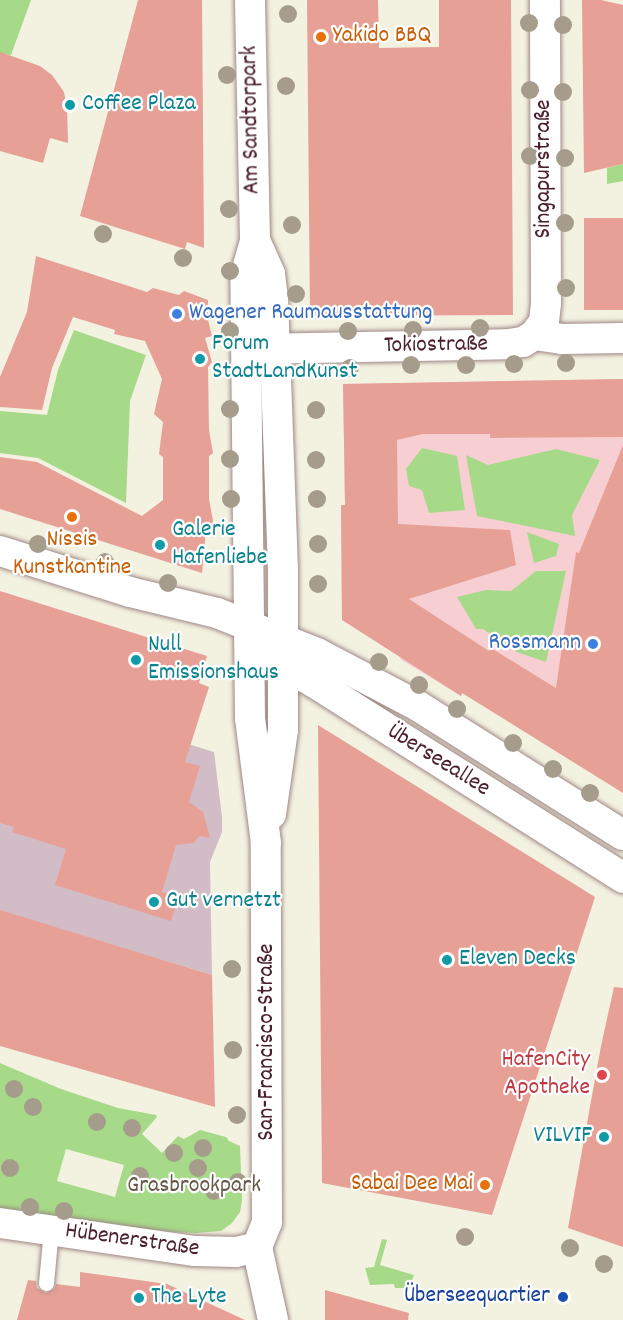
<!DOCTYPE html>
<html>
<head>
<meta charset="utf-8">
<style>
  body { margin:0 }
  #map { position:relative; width:623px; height:1320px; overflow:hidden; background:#f3f1e0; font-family:Dekko,sans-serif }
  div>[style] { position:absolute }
  .built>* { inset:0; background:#f7cfd3 }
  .industrial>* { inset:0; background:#d2bdc7 }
  .green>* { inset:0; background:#a6d988 }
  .building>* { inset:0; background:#e6a096; transform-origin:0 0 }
  .roads { filter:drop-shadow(0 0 2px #9e8886) drop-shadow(0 0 2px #9e8886) }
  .lane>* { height:15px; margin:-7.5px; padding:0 7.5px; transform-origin:7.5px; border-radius:7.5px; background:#fff }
  .street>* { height:30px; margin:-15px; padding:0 15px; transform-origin:15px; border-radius:15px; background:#fff }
  .trees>* { width:18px; height:18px; margin:-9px; border-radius:50%; background:#a59c8c }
  .dots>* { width:16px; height:16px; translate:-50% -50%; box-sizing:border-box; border:3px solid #fff; border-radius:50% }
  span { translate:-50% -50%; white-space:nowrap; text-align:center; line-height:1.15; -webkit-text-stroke:4.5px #fff; paint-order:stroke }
  .food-label { font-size:24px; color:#c56008 }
  .left { translate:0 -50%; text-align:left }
  .right { translate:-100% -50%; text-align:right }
  .culture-label { font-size:24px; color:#0d838f }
  .street-label { font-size:24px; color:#4a1f2b }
  .shop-label { font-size:24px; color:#366cbe }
  .health-label { font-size:24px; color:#be3a42 }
  .park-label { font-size:24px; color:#665747 }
  .transit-label { font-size:24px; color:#164399 }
</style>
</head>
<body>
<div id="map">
  <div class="built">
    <div style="clip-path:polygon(623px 379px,623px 787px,463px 693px,461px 696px,400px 659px,402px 655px,342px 620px,341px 505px,345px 505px,343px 384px)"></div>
  </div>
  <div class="industrial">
    <div style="clip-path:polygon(0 622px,36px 697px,214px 752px,222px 817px,222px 832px,210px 862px,212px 975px,0 911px)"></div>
  </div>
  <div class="green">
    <div style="clip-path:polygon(0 0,31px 0,11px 55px,0 54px)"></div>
    <div style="clip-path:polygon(623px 164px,623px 181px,607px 184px,607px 168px)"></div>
    <div style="clip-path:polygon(74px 330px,146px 355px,130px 401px,126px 503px,38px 458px,0 453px,0 411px,47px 415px,58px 370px)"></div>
    <div style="clip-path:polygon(422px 448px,457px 456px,465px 510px,429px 513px,422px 490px,409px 486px,406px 469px)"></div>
    <div style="clip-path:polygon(556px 449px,600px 460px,572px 515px,575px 536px,477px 516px,466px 455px,488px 465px)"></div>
    <div style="clip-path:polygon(527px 532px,559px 544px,556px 556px,534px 563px)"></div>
    <div style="clip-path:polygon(536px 571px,566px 571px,546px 662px,517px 652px,483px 629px,476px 629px,457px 597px,486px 590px,511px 591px)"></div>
    <div style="clip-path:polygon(evenodd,0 1063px,61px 1089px,118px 1108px,156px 1115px,157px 1117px,142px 1134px,162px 1153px,178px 1136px,184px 1139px,200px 1130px,226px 1137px,229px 1141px,240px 1146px,242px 1200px,240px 1212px,232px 1223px,221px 1231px,196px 1233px,155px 1231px,0 1211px,0 1063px,66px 1149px,124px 1165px,115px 1197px,57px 1181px,66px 1149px)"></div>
    <div style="clip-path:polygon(382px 1239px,387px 1240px,380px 1265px,414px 1275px,409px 1288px,395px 1288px,394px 1284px,370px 1285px,365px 1268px,374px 1267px)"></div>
  </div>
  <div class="building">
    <div style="clip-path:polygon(138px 0,202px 0,204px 248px,187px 242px,185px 249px,80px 216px)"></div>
    <div style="clip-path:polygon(307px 0,378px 0,379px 48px,439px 47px,439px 0,511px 0,513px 315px,310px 316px)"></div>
    <div style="clip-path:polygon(582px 0,601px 0,623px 5px,623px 164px,584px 173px)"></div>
    <div style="clip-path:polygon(0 52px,40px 66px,52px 75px,64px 92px,67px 107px,68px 143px,50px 138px,43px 163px,0 151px)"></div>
    <div style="left:623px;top:218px;width:92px;height:39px;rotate:90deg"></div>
    <div style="clip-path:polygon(36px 256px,147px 292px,153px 288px,179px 295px,184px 291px,208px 300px,208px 320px,212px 336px,205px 338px,212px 362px,208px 367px,209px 430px,213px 453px,209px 456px,209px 499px,214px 526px,206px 529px,202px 573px,0 509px,0 457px,37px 462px,142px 516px,163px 500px,163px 457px,159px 454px,163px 422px,154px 414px,162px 379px,145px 341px,114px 334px,115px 330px,73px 317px,52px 368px,42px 410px,0 407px,0 377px,27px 312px)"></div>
    <div style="clip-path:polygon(623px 379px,623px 437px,490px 438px,490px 434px,423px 434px,397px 440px,398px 524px,510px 530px,516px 565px,409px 599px,489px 651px,491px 648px,556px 688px,576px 552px,579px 553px,623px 445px,623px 793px,462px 693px,461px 696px,342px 620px,341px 505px,345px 505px,343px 384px)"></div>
    <div style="clip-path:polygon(0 591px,207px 656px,199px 683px,209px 687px,185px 762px,200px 766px,189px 802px,203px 812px,210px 838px,199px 836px,194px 843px,176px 845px,162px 892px,179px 897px,171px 921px,55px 885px,66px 849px,12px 832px,14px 827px,0 823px)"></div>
    <div style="clip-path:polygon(318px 725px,595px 897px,492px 1215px,322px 1183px)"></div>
    <div style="clip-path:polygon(0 910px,212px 975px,215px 1107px,0 1046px)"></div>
    <div style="clip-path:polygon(614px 987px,623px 988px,623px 1247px,568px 1228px,601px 1046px)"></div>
    <div style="clip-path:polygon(80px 1272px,167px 1284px,245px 1320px,17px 1320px,28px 1280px,36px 1281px,37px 1288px,46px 1293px,54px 1289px,56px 1284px,80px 1287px)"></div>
    <div style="clip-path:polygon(325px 1290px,409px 1313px,408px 1320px,325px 1320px)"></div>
  </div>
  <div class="roads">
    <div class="lane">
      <div style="left:46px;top:1283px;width:54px;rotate:-84.7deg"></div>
    </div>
    <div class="street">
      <div style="left:255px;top:240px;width:37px;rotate:66deg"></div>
      <div style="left:270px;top:274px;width:23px;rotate:83deg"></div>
      <div style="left:273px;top:297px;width:271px;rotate:87.9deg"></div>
      <div style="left:283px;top:568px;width:162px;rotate:90deg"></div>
      <div style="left:283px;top:730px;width:85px;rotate:98.1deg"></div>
      <div style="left:534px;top:335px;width:16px;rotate:-52deg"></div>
      <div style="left:544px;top:322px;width:19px;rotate:-84deg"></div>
      <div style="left:546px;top:303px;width:303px;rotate:-90.2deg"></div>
      <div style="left:257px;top:349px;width:251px;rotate:-1.1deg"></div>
      <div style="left:508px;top:344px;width:15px;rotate:-8deg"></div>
      <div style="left:523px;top:342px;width:13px;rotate:-32deg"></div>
      <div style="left:534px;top:335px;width:28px;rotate:8deg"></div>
      <div style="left:562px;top:339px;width:61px;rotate:-0.9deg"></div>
      <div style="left:0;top:551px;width:136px;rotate:17.5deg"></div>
      <div style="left:130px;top:592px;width:89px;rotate:13.6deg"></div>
      <div style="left:217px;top:613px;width:108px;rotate:21.8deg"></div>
      <div style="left:317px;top:653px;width:114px;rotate:27.7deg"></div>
      <div style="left:418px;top:706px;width:242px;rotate:32.2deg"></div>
      <div style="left:268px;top:656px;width:54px;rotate:29.9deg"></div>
      <div style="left:315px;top:683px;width:365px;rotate:32.3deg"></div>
      <div style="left:0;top:1223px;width:197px;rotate:8.2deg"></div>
      <div style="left:195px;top:1251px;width:41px;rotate:1.4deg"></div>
      <div style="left:236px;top:1252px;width:22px;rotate:-13deg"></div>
      <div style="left:257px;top:1247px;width:27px;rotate:-68deg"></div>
      <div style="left:267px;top:1222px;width:379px;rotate:-90.2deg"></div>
      <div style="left:266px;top:843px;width:126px;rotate:-97.3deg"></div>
      <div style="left:250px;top:718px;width:442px;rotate:-90.6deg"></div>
      <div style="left:245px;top:276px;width:37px;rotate:-74deg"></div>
      <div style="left:255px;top:240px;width:240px;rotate:-91.2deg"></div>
      <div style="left:257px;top:1247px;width:75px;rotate:77.6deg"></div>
    </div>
  </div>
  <div class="trees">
    <div style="left:288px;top:14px"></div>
    <div style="left:529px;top:23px"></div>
    <div style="left:563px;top:25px"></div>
    <div style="left:227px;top:75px"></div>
    <div style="left:286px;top:86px"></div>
    <div style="left:530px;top:90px"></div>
    <div style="left:563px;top:92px"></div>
    <div style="left:530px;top:156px"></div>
    <div style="left:565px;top:158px"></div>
    <div style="left:229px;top:209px"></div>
    <div style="left:565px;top:223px"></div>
    <div style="left:292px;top:225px"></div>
    <div style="left:103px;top:234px"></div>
    <div style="left:183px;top:258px"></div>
    <div style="left:230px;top:271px"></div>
    <div style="left:566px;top:288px"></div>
    <div style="left:296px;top:294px"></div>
    <div style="left:480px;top:328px"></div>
    <div style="left:413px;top:330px"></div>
    <div style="left:230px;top:331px"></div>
    <div style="left:348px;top:331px"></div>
    <div style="left:566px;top:363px"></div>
    <div style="left:514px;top:364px"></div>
    <div style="left:411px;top:365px"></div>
    <div style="left:466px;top:365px"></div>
    <div style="left:350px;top:368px"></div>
    <div style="left:230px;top:409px"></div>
    <div style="left:316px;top:410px"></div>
    <div style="left:230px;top:459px"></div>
    <div style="left:316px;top:460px"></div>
    <div style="left:231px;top:499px"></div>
    <div style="left:317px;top:499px"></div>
    <div style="left:38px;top:544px"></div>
    <div style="left:318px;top:544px"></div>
    <div style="left:105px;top:562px"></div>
    <div style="left:168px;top:583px"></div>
    <div style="left:318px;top:584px"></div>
    <div style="left:379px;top:662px"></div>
    <div style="left:419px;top:685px"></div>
    <div style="left:457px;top:709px"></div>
    <div style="left:513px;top:743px"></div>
    <div style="left:553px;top:769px"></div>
    <div style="left:590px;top:793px"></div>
    <div style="left:232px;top:969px"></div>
    <div style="left:233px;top:1050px"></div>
    <div style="left:14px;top:1089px"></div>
    <div style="left:33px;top:1107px"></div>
    <div style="left:237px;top:1115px"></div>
    <div style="left:97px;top:1122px"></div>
    <div style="left:132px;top:1128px"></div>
    <div style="left:203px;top:1148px"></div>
    <div style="left:174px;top:1153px"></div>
    <div style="left:10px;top:1168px"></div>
    <div style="left:198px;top:1168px"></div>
    <div style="left:140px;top:1176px"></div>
    <div style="left:238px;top:1182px"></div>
    <div style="left:214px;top:1191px"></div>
    <div style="left:30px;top:1207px"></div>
    <div style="left:64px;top:1211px"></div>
    <div style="left:465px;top:1237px"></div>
    <div style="left:570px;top:1248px"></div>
    <div style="left:604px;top:1264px"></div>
  </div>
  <div class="dots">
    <div style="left:321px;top:37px;background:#e8710a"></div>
    <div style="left:70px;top:105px;background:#0f9aa8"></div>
    <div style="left:177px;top:314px;background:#3f7fe0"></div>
    <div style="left:200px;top:359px;background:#0f9aa8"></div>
    <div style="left:72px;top:517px;background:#e8710a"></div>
    <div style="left:160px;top:545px;background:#0f9aa8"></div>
    <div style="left:593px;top:644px;background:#3f7fe0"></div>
    <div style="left:136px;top:660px;background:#0f9aa8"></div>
    <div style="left:154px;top:902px;background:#0f9aa8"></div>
    <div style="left:447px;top:960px;background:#0f9aa8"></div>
    <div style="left:602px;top:1075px;background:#e0444e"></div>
    <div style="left:604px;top:1137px;background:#0f9aa8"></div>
    <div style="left:485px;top:1185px;background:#e8710a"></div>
    <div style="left:563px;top:1297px;background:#1a4fb4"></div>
    <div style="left:139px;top:1298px;background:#0f9aa8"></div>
  </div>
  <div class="food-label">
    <span class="left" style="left:333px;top:37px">Yakido BBQ</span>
    <span style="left:72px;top:555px">Nissis<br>Kunstkantine</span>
    <span class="right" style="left:473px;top:1185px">Sabai Dee Mai</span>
  </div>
  <div class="culture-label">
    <span class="left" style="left:82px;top:105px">Coffee Plaza</span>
    <span class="left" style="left:212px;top:359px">Forum<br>StadtLandKunst</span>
    <span class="left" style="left:172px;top:545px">Galerie<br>Hafenliebe</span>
    <span class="left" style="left:148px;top:660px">Null<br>Emissionshaus</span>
    <span class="left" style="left:166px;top:902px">Gut vernetzt</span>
    <span class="left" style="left:459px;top:960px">Eleven Decks</span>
    <span class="right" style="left:592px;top:1137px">VILVIF</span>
    <span class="left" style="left:151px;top:1298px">The Lyte</span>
  </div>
  <div class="street-label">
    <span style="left:252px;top:120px;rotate:-91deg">Am Sandtorpark</span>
    <span style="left:545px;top:169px;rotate:-90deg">Singapurstraße</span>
    <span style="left:436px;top:346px;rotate:-1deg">Tokiostraße</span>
    <span style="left:438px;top:761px;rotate:32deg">Überseeallee</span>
    <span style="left:268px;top:1042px;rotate:-90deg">San-Francisco-Straße</span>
    <span style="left:132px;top:1241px;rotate:8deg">Hübenerstraße</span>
  </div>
  <div class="shop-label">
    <span class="left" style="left:189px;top:314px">Wagener Raumausstattung</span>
    <span class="right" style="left:581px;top:644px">Rossmann</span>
  </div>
  <div class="health-label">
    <span class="right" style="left:590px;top:1075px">HafenCity<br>Apotheke</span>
  </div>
  <div class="park-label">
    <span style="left:194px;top:1187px">Grasbrookpark</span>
  </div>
  <div class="transit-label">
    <span class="right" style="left:550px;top:1297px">Überseequartier</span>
  </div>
</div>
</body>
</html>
